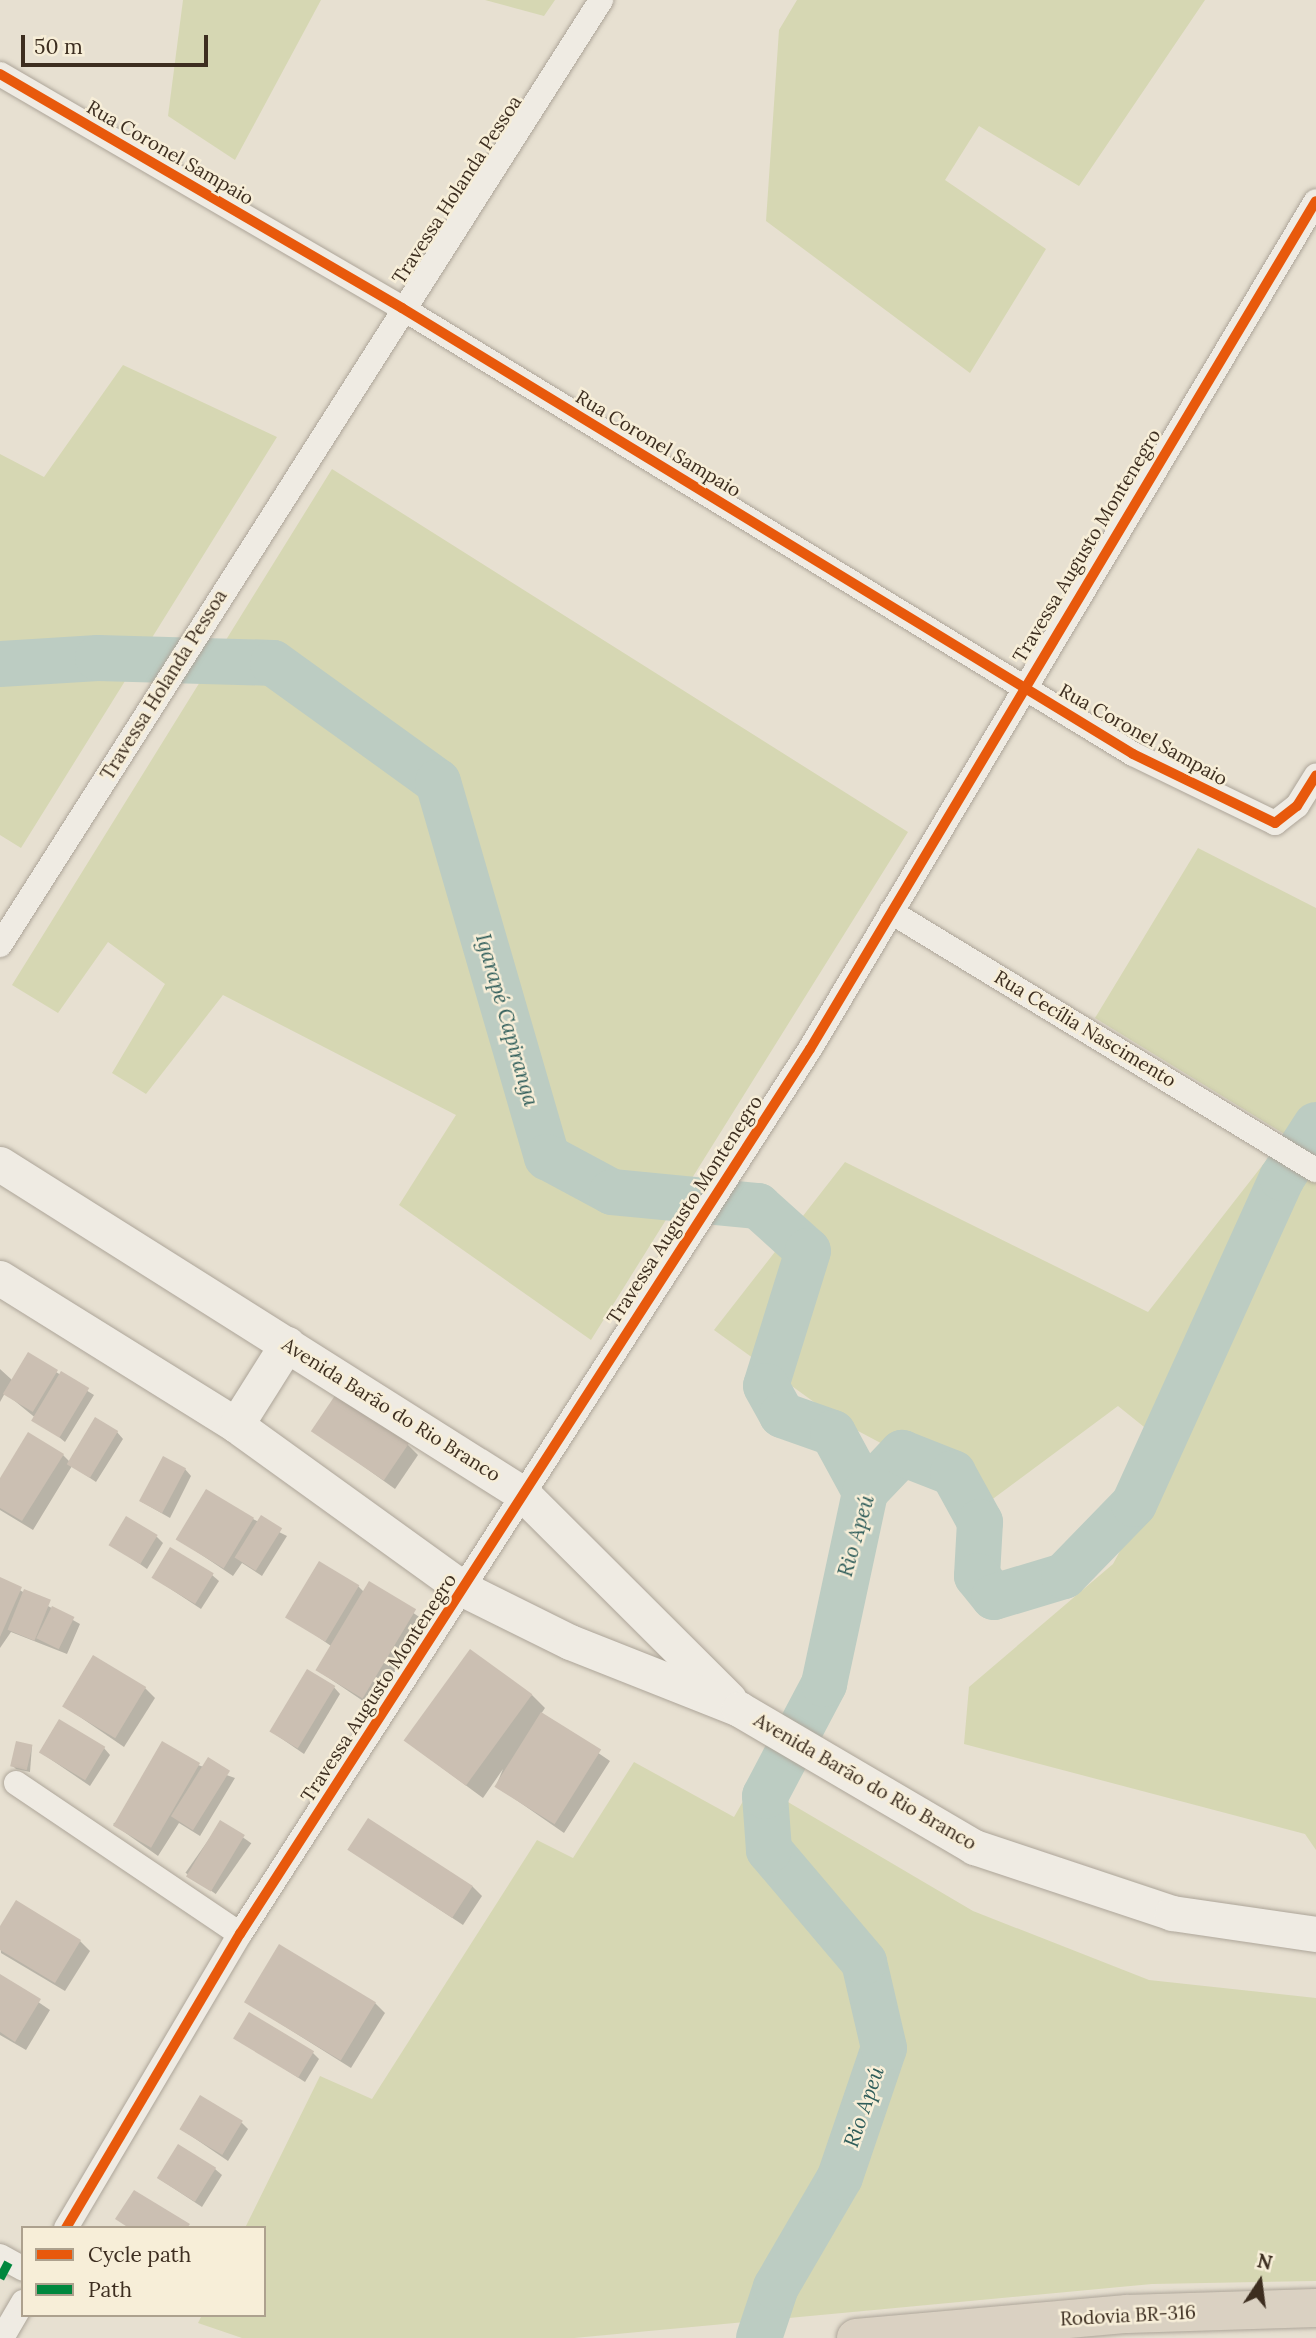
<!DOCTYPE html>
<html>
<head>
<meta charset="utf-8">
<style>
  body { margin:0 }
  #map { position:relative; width:1316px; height:2338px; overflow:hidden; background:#e7e0d1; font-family:Lora,serif }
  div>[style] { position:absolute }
  .green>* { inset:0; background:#d6d7b3 }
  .shadow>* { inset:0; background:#0003; transform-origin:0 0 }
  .river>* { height:46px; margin:-23px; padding:0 23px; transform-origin:23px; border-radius:23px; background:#bcccc2 }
  .building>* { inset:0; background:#cbbfb2; transform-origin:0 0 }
  .roads { filter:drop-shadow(0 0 2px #ada599) drop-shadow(0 0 2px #ada599) }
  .street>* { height:24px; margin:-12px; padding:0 12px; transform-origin:12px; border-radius:12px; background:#efebe3 }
  .secondary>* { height:35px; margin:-17.5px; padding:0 17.5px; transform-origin:17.5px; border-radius:17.5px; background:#efebe3 }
  .highway>* { height:38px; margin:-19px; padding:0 19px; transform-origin:19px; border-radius:19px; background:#dad1c2 }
  .quiet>* { height:9px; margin-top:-4.5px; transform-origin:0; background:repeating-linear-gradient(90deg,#00873e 0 18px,transparent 0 27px) }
  .cycleway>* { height:10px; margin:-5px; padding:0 5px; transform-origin:5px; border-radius:5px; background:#e8590c }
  span { translate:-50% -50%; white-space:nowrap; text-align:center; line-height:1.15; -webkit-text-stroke:5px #f7eed8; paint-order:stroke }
  .street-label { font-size:19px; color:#3d2e20 }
  .water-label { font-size:21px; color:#2f5d5a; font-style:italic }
  .legend { position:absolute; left:21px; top:2226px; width:245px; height:91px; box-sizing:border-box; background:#f7eed8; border:2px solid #ada18e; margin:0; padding:9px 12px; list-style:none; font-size:21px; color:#3d2e20 }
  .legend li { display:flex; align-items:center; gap:14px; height:35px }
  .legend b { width:35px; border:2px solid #ada18e }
  .north { position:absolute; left:1225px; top:2247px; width:70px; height:70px; -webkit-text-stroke:5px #f7eed8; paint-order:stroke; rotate:13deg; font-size:19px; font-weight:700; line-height:28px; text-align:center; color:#3d2e20 }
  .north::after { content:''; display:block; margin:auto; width:24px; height:32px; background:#3d2e20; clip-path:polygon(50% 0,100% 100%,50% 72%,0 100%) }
  .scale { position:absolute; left:21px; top:35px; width:187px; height:32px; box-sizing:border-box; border:4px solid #3d2e20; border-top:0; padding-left:9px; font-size:21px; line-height:24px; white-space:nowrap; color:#3d2e20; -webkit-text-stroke:5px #f7eed8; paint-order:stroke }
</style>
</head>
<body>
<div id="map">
  <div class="green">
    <div style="clip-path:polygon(183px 0,321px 0,235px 160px,168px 116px)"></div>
    <div style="clip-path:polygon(485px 0,555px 0,544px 16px)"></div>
    <div style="clip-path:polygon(797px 0,1205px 0,1079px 186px,979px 126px,945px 180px,1046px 249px,970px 373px,766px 221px,779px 30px)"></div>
    <div style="clip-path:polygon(123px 365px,277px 437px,21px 848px,0 835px,0 454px,44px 477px)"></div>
    <div style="clip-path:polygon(332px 469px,908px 832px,591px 1340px,399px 1205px,456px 1115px,223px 995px,146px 1094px,112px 1073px,165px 984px,108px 942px,58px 1013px,12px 985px)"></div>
    <div style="clip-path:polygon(1198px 848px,1316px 908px,1316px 1850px,1305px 1834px,964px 1744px,969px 1687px,1113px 1564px,1174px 1451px,1118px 1406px,990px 1501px,843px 1423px,714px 1330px,845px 1162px,1148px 1312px,1286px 1135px,1095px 1018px)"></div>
    <div style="clip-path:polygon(634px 1762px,734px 1817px,754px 1782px,973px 1911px,1149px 1980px,1316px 1998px,1316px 2281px,1152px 2284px,574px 2338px,242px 2338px,198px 2323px,202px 2315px,264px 2315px,264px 2228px,245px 2228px,320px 2076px,372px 2099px,537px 1840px,573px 1858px)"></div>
  </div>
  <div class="shadow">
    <div style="clip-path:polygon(0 1369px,12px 1380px,56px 1372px,94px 1395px,65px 1442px,5px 1393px,0 1402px)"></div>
    <div style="clip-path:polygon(313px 1430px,408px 1445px,418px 1455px,395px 1489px)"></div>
    <div style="clip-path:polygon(117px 1432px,123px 1439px,96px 1482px,72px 1466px,33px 1530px,0 1510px,0 1481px,63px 1455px,70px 1462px)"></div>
    <div style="clip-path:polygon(185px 1469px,191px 1476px,170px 1518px,142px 1502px)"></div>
    <div style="clip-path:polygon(253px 1519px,287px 1536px,262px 1576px,242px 1563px,233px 1576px,178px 1539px)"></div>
    <div style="clip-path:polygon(157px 1537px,163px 1543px,147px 1569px,111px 1544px)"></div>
    <div style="clip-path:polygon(212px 1575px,219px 1581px,201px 1609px,154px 1578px)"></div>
    <div style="clip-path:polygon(0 1579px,80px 1624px,67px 1654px,11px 1632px,0 1648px)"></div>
    <div style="clip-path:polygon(370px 1583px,425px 1621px,372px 1707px,317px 1670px,331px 1646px,288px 1616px,358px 1586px,364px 1592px)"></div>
    <div style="clip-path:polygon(332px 1685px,340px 1694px,304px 1754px,272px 1732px)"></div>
    <div style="clip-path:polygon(145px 1688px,155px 1698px,124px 1747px,64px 1706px)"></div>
    <div style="clip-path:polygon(532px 1695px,545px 1708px,541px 1714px,610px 1761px,564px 1833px,496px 1786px,503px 1769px,483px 1798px,407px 1742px)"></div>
    <div style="clip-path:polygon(32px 1746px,30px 1772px,16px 1769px,13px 1766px)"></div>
    <div style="clip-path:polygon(104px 1748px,110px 1755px,90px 1786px,40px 1752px)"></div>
    <div style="clip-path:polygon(198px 1765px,235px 1778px,200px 1836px,179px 1823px,158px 1856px,113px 1824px)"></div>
    <div style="left:221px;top:1822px;width:37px;height:62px;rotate:35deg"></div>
    <div style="clip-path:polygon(350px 1850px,472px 1886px,482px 1896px,463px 1925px)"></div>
    <div style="clip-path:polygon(0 1929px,80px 1941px,90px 1951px,65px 1991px,1px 1953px)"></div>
    <div style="clip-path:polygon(0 1976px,50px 2010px,26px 2050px,0 2035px)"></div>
    <div style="clip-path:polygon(246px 2002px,375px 2003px,385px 2013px,351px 2068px)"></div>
    <div style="clip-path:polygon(235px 2037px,313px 2053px,319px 2059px,305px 2082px)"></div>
    <div style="clip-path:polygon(242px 2123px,248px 2129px,228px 2161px,181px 2129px)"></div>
    <div style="clip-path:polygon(215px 2169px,222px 2175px,202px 2207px,158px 2178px)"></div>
  </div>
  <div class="river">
    <div style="left:0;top:664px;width:98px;rotate:-3.5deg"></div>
    <div style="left:98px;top:658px;width:175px;rotate:1.6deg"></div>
    <div style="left:273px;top:663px;width:203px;rotate:35.8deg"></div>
    <div style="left:438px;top:782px;width:391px;rotate:73.8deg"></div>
    <div style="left:547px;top:1157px;width:74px;rotate:28.3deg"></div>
    <div style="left:612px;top:1192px;width:147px;rotate:5.5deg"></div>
    <div style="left:758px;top:1206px;width:67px;rotate:42deg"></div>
    <div style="left:808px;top:1251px;width:141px;rotate:107.3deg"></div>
    <div style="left:766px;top:1386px;width:33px;rotate:61deg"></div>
    <div style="left:782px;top:1415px;width:54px;rotate:19.4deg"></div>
    <div style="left:833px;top:1433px;width:67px;rotate:61.5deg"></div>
    <div style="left:759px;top:2338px;width:54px;rotate:-71.6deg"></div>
    <div style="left:776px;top:2287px;width:127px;rotate:-59.8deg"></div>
    <div style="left:840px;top:2177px;width:136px;rotate:-71.2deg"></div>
    <div style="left:884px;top:2048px;width:88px;rotate:-103.1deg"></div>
    <div style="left:864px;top:1962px;width:147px;rotate:-130.3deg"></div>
    <div style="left:769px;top:1850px;width:54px;rotate:-94.2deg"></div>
    <div style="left:765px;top:1796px;width:127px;rotate:-62.2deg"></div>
    <div style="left:824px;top:1684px;width:196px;rotate:-77.9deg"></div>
    <div style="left:865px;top:1492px;width:54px;rotate:-46.5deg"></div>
    <div style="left:902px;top:1453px;width:55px;rotate:21.4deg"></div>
    <div style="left:953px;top:1473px;width:56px;rotate:61.1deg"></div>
    <div style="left:980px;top:1522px;width:54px;rotate:93.2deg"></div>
    <div style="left:977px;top:1576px;width:27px;rotate:51deg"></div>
    <div style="left:994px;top:1597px;width:73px;rotate:-16.7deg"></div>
    <div style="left:1064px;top:1576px;width:100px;rotate:-45.8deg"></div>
    <div style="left:1134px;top:1504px;width:358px;rotate:-65.6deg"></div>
    <div style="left:1282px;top:1178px;width:63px;rotate:-57.3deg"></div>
  </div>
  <div class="building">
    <div style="left:28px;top:1352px;width:35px;height:49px;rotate:31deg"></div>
    <div style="left:61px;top:1371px;width:33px;height:58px;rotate:31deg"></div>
    <div style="left:336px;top:1394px;width:88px;height:45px;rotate:34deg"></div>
    <div style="left:95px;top:1417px;width:27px;height:55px;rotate:31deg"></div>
    <div style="clip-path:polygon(28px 1432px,64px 1454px,22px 1521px,0 1508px,0 1478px)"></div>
    <div style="left:163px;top:1456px;width:26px;height:51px;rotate:28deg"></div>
    <div style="left:206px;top:1489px;width:56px;height:59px;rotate:31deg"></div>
    <div style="left:261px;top:1515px;width:25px;height:50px;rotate:32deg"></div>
    <div style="left:126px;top:1516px;width:37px;height:34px;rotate:31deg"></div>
    <div style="left:170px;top:1547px;width:51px;height:36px;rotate:31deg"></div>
    <div style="left:319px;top:1561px;width:47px;height:66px;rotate:31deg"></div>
    <div style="clip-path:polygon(0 1577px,22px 1587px,0 1637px)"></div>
    <div style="left:369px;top:1581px;width:55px;height:104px;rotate:31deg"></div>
    <div style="left:24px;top:1589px;width:29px;height:44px;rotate:22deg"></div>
    <div style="left:52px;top:1606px;width:25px;height:36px;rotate:26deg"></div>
    <div style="left:470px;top:1649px;width:77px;height:113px;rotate:36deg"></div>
    <div style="left:93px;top:1655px;width:62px;height:60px;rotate:31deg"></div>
    <div style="left:307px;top:1669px;width:33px;height:73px;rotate:31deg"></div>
    <div style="left:541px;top:1712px;width:71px;height:88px;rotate:32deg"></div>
    <div style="left:59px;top:1719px;width:54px;height:39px;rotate:31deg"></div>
    <div style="left:16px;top:1741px;width:17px;height:26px;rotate:13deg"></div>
    <div style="left:162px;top:1741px;width:44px;height:98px;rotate:30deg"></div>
    <div style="left:208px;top:1757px;width:26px;height:70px;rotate:32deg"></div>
    <div style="left:368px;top:1818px;width:125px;height:38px;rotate:33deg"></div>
    <div style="left:220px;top:1820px;width:29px;height:66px;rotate:31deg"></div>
    <div style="clip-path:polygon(16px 1900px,81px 1940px,55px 1983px,0 1950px,0 1926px)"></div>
    <div style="left:279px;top:1944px;width:113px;height:68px;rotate:31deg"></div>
    <div style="clip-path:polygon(0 1974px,41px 1999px,15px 2042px,0 2032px)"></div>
    <div style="left:249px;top:2012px;width:76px;height:31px;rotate:31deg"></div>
    <div style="left:200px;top:2095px;width:50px;height:40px;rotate:31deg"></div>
    <div style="left:178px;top:2144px;width:45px;height:40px;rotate:32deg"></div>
    <div style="clip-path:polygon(134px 2190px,190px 2224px,187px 2228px,129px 2228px,115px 2219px)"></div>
  </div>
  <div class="roads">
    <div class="street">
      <div style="left:0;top:74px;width:465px;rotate:30.2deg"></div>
      <div style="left:402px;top:308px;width:856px;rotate:31.39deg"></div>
      <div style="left:1133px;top:754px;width:158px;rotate:25.9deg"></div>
      <div style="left:1275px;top:823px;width:28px;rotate:-38deg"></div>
      <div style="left:1297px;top:806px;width:36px;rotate:-58deg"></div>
      <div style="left:891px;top:912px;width:497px;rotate:31.3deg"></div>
      <div style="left:0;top:945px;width:1120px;rotate:-57.54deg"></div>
      <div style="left:16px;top:1783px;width:270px;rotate:34deg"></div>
      <div style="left:66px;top:2228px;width:342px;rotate:-59.4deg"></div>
      <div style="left:240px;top:1934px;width:1053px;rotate:-57.22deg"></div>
      <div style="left:810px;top:1049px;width:987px;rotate:-59.18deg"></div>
      <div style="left:0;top:2256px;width:26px;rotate:29deg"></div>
      <div style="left:2px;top:2338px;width:42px;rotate:-59.7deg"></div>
    </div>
    <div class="secondary">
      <div style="left:0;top:1164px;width:618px;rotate:32.25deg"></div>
      <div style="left:523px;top:1494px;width:291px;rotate:44.9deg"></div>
      <div style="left:0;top:1278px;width:278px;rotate:31.9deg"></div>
      <div style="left:236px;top:1425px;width:280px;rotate:35.8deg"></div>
      <div style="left:463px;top:1589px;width:119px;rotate:26.4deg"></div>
      <div style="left:570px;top:1642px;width:182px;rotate:21.6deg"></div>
      <div style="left:739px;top:1709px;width:273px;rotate:30.4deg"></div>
      <div style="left:974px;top:1847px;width:209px;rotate:18.4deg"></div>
      <div style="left:1172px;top:1913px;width:146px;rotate:8.3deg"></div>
      <div style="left:236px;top:1425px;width:96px;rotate:-57.8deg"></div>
    </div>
    <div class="highway">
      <div style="left:856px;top:2338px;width:272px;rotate:-5.1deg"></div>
      <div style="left:1127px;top:2314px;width:189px;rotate:-1.8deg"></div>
    </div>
  </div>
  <div class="quiet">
    <div style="left:0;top:2278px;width:19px;rotate:-62deg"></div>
  </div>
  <div class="cycleway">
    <div style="left:0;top:74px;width:465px;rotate:30.2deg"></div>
    <div style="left:402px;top:308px;width:856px;rotate:31.39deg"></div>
    <div style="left:1133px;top:754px;width:158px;rotate:25.9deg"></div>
    <div style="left:1275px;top:823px;width:28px;rotate:-38deg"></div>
    <div style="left:1297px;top:806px;width:36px;rotate:-58deg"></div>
    <div style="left:66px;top:2228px;width:342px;rotate:-59.4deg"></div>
    <div style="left:240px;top:1934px;width:1053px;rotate:-57.22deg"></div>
    <div style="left:810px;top:1049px;width:987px;rotate:-59.18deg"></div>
  </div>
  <div class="street-label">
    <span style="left:170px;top:153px;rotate:30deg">Rua Coronel Sampaio</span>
    <span style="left:457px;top:190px;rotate:-57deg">Travessa Holanda Pessoa</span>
    <span style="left:658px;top:444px;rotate:31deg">Rua Coronel Sampaio</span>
    <span style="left:1087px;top:546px;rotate:-59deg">Travessa Augusto Montenegro</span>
    <span style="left:164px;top:685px;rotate:-58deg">Travessa Holanda Pessoa</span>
    <span style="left:1143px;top:735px;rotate:29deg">Rua Coronel Sampaio</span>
    <span style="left:1085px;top:1029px;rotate:31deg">Rua Cecília Nascimento</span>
    <span style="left:685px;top:1210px;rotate:-57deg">Travessa Augusto Montenegro</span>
    <span style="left:391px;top:1410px;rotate:32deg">Avenida Barão do Rio Branco</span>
    <span style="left:379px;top:1688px;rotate:-57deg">Travessa Augusto Montenegro</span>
    <span style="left:865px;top:1782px;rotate:30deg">Avenida Barão do Rio Branco</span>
    <span style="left:1128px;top:2316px;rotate:-3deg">Rodovia BR-316</span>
  </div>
  <div class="water-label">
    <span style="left:507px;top:1020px;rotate:74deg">Igarapé Capiranga</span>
    <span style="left:856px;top:1536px;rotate:-74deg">Rio Apeú</span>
    <span style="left:864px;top:2107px;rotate:-71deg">Rio Apeú</span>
  </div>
  <ul class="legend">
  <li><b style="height:9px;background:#e8590c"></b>Cycle path</li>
  <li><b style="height:9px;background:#00873e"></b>Path</li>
  </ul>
  <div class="north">N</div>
  <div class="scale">50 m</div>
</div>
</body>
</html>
